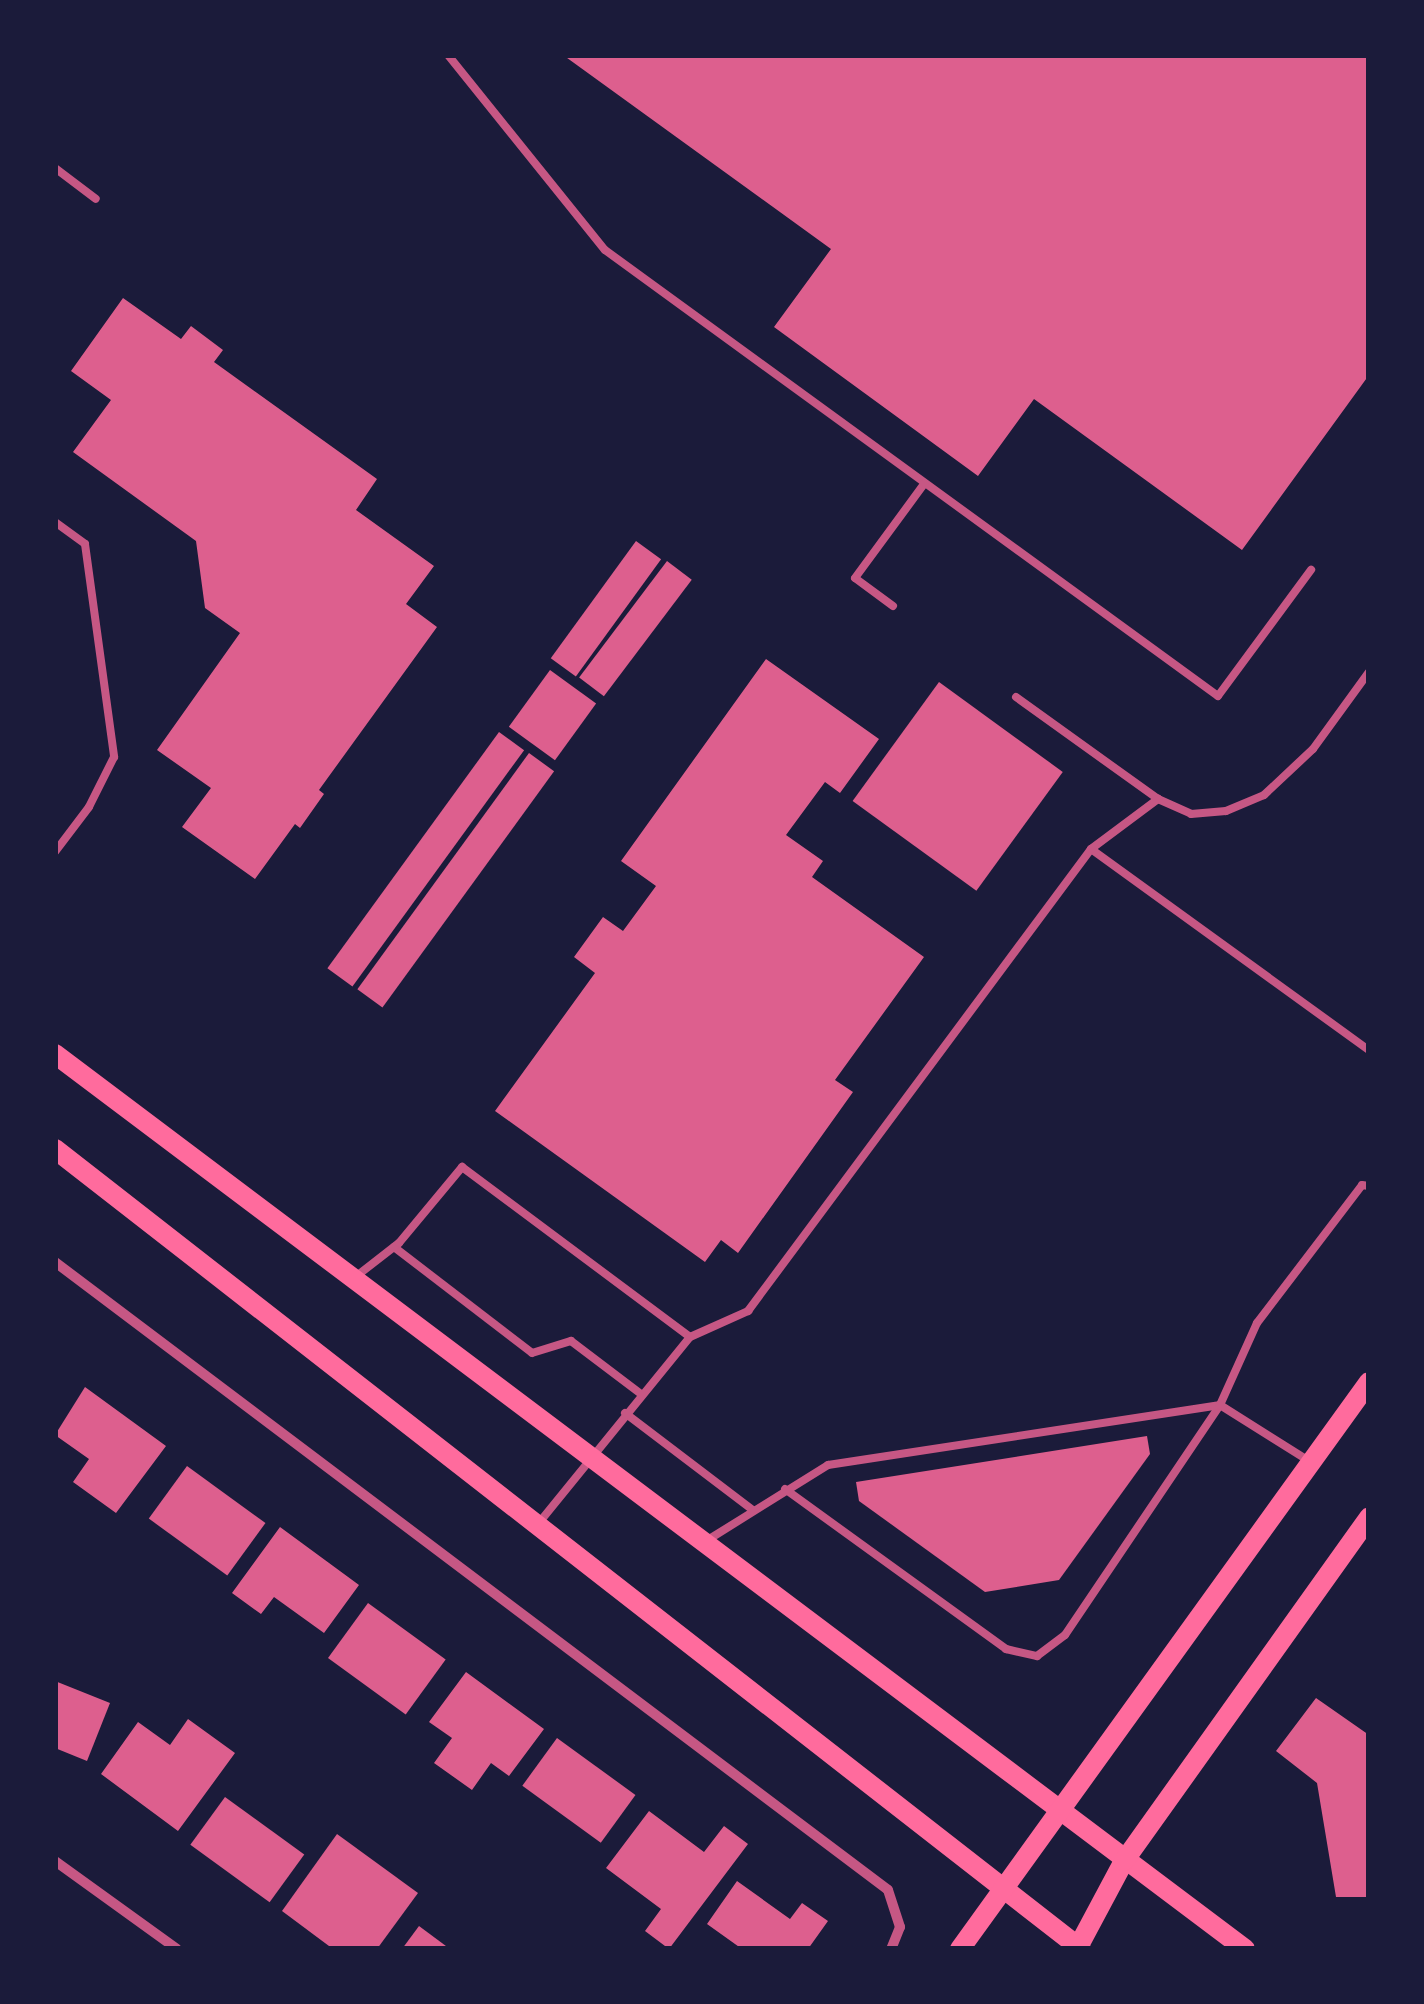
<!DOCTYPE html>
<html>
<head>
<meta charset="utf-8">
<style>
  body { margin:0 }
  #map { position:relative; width:1424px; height:2004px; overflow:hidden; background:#1b1b3a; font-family:"Asap Condensed",sans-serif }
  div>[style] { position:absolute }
  .building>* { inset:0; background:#dd5f8e; transform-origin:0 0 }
  .service>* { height:8px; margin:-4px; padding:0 4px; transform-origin:4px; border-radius:4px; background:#c65784 }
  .minor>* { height:10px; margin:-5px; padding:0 5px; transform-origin:5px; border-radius:5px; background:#c65784 }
  .secondary>* { height:20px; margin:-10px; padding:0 10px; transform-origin:10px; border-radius:10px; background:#ff6b9d }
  span { translate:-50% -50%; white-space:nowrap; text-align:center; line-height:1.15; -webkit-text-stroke:8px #1b1b3a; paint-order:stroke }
  .frame { position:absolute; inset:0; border:58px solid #1b1b3a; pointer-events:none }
</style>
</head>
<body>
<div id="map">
  <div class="building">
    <div style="clip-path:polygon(563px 55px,1369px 55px,1369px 375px,1242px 550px,1034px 399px,978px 476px,774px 327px,831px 249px)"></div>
    <div style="clip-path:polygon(123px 298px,181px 339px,191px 326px,223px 350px,214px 362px,377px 479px,356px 510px,434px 566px,406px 604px,437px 627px,319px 790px,324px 794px,300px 828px,295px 824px,255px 879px,182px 827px,211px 788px,157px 750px,240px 633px,205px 608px,196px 541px,73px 452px,111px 400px,71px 371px)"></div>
    <div style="left:636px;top:541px;width:31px;height:145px;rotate:36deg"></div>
    <div style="left:667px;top:561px;width:31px;height:146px;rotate:37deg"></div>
    <div style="clip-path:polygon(766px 659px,879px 739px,840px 793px,825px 782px,786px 835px,823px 861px,812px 877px,924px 957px,835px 1080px,853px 1092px,738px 1253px,721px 1240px,705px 1262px,495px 1111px,595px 973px,574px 957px,603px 917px,623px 931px,656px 886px,621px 861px)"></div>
    <div style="left:550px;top:670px;width:57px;height:70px;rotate:36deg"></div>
    <div style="left:939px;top:682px;width:153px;height:147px;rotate:36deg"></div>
    <div style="left:499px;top:732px;width:31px;height:292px;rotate:36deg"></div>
    <div style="left:529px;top:753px;width:31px;height:292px;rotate:36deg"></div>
    <div style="clip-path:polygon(85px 1387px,166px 1446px,116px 1513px,73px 1482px,89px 1459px,55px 1435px)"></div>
    <div style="clip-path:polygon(1147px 1436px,1150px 1454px,1059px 1580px,985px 1592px,859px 1501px,856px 1482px)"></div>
    <div style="left:187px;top:1466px;width:97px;height:65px;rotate:36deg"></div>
    <div style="clip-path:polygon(280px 1527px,359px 1585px,324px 1633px,274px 1597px,261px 1614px,232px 1593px)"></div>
    <div style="left:368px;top:1603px;width:96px;height:68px;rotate:36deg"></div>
    <div style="clip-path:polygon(466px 1672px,544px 1729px,509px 1776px,491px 1763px,472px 1790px,434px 1763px,452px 1738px,429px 1722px)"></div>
    <div style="clip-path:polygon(55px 1681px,110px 1703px,87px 1761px,55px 1748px)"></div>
    <div style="clip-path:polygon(1316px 1698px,1369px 1735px,1369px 1897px,1336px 1897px,1317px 1783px,1276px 1751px)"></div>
    <div style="clip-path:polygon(188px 1719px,235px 1753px,178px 1831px,101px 1774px,138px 1722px,170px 1745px)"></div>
    <div style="left:557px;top:1738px;width:97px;height:59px;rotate:36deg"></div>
    <div style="left:225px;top:1797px;width:98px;height:59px;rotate:36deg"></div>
    <div style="clip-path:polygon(649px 1811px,704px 1852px,724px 1826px,748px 1844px,669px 1949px,645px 1931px,661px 1909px,606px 1868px)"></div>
    <div style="clip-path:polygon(337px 1834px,418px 1893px,377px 1949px,333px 1949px,282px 1911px)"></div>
    <div style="clip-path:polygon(737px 1881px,790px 1919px,802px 1903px,828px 1921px,808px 1949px,742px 1949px,707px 1924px)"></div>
    <div style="clip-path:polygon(419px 1926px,450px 1949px,402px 1949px)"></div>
  </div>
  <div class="service">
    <div style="left:448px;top:55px;width:250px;rotate:51.2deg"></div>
    <div style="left:605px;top:250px;width:758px;rotate:36.04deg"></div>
    <div style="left:1218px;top:696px;width:157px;rotate:-53.6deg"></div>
    <div style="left:55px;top:168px;width:51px;rotate:37.1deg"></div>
    <div style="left:55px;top:522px;width:37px;rotate:36deg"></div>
    <div style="left:85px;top:544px;width:215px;rotate:82.2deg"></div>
    <div style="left:114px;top:757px;width:56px;rotate:116.6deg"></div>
    <div style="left:89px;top:807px;width:56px;rotate:127.1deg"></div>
    <div style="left:893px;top:606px;width:47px;rotate:-143.6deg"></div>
    <div style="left:855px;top:578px;width:117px;rotate:-53.7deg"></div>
    <div style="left:1016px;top:697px;width:175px;rotate:35.7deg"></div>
    <div style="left:1158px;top:799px;width:36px;rotate:24deg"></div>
    <div style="left:1191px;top:814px;width:35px;rotate:-5deg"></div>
    <div style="left:1226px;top:811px;width:41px;rotate:-22.8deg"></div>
    <div style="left:1264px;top:795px;width:67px;rotate:-43.2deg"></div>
    <div style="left:1313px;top:749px;width:95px;rotate:-54deg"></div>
    <div style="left:1091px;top:849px;width:343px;rotate:35.9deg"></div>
    <div style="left:394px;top:1247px;width:174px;rotate:37.5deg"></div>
    <div style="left:532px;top:1353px;width:41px;rotate:-17.1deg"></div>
    <div style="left:571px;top:1341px;width:88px;rotate:37.1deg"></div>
    <div style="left:354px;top:1278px;width:57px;rotate:-37.9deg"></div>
    <div style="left:399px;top:1243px;width:99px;rotate:-50.3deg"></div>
    <div style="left:462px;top:1167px;width:284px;rotate:36.7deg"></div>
    <div style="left:625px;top:1413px;width:161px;rotate:37.2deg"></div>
    <div style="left:785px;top:1489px;width:273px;rotate:35.9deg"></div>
    <div style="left:1006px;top:1649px;width:32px;rotate:13deg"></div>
    <div style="left:1037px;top:1656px;width:35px;rotate:-37deg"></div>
    <div style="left:1065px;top:1635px;width:277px;rotate:-56deg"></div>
    <div style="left:1220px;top:1405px;width:90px;rotate:-65.7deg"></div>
    <div style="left:1257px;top:1323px;width:173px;rotate:-52.7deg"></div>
    <div style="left:1362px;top:1185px;width:7px;rotate:8deg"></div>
    <div style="left:538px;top:1524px;width:241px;rotate:-50.9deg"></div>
    <div style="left:690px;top:1337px;width:64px;rotate:-24.1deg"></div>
    <div style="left:748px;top:1311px;width:575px;rotate:-53.41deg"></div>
    <div style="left:1091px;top:849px;width:84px;rotate:-36.7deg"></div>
    <div style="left:706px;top:1541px;width:144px;rotate:-31.9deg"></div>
    <div style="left:828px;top:1465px;width:397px;rotate:-8.7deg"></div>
    <div style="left:1220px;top:1405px;width:105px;rotate:32.2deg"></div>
  </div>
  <div class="minor">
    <div style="left:55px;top:1262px;width:1043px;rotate:37.01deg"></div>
    <div style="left:888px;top:1890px;width:39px;rotate:72deg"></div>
    <div style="left:900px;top:1927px;width:24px;rotate:112deg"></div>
    <div style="left:55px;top:1861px;width:150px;rotate:35.8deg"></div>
  </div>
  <div class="secondary">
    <div style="left:55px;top:1054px;width:1489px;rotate:36.95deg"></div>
    <div style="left:55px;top:1149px;width:1301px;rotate:37.94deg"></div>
    <div style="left:960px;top:1949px;width:699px;rotate:-54.2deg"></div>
    <div style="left:1077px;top:1949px;width:100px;rotate:-61.9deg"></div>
    <div style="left:1124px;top:1861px;width:422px;rotate:-54.5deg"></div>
  </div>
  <div class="frame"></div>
</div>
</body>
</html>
